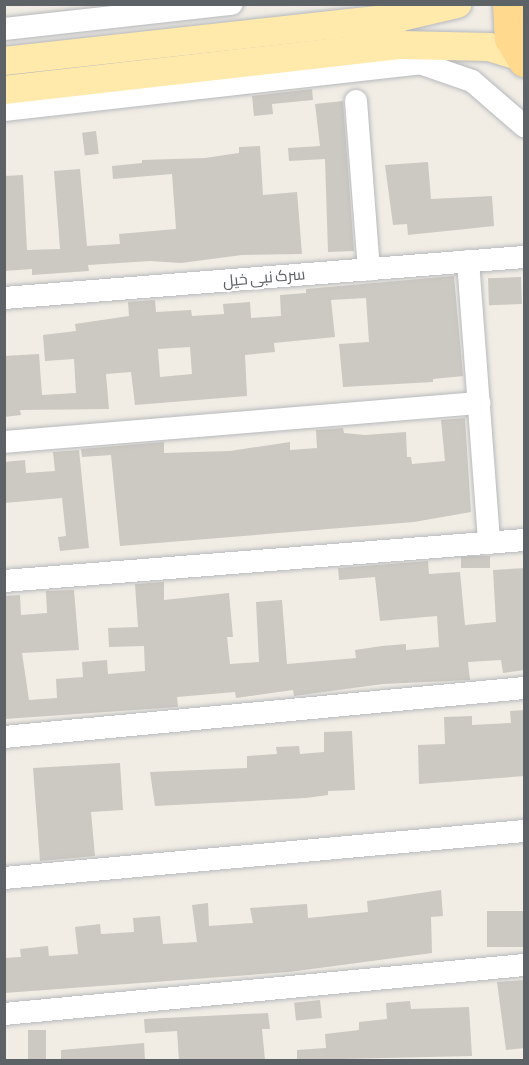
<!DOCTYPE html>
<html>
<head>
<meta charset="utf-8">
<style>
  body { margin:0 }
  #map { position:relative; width:529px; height:1065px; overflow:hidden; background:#f1ede5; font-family:"Asap Condensed",Cairo,sans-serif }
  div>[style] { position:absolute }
  .building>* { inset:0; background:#ccc8c2; transform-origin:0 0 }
  .roads { filter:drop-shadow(0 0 2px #b6b9bd) drop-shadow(0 0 2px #b6b9bd) }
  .minor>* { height:22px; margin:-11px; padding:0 11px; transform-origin:11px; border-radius:11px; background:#fff }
  .major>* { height:28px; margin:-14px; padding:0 14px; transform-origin:14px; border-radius:14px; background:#ffeaac }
  .highway>* { height:33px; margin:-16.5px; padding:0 16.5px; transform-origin:16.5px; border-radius:16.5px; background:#ffd98e }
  span { translate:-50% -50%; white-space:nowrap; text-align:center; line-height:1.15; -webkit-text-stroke:4.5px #fff; paint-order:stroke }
  .street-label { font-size:16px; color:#5d6267 }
  .frame { position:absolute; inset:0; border:6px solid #5d6267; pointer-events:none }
</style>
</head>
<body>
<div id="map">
  <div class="building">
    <div style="clip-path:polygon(312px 89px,313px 100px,272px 104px,273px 114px,254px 116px,252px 96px)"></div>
    <div style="clip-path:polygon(343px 101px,354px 251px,328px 252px,325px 159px,289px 161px,288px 148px,320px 146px,315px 104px)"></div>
    <div style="left:96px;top:131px;width:23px;height:14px;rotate:83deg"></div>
    <div style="clip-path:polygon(260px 146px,263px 195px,297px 192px,302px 254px,242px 255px,181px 263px,150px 261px,88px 265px,89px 271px,32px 275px,32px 269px,4px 271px,4px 176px,23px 175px,27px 250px,60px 249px,54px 171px,80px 169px,87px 246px,120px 244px,119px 234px,176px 229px,172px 174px,113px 179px,112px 166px,142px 163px,142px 160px,205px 158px,239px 153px,239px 147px)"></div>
    <div style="clip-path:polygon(428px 162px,431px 199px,492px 196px,494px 226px,408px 235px,407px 224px,393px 225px,385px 165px)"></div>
    <div style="clip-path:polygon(evenodd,454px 276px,463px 376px,433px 379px,433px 382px,343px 387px,339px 344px,369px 342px,366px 298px,331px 300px,335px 337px,274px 343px,275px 352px,245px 355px,247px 396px,135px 405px,131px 372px,106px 374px,109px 409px,20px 410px,21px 415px,4px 417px,4px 356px,39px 354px,42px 395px,76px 393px,74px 359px,45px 361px,43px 335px,76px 331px,75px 324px,129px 316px,128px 302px,155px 300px,156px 312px,191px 310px,192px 316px,224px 314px,223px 304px,250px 302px,251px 318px,281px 316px,280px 295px,306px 293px,306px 289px,454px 276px,190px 347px,192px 374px,160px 377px,158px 349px,190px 347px)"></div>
    <div style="left:521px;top:277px;width:27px;height:33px;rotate:88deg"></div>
    <div style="clip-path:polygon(465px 418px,471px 512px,414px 522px,120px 546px,111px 455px,82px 457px,81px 449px,164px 442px,164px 453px,230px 451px,290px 442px,290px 450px,317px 448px,316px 430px,343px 428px,344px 433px,365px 435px,406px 432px,407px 457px,411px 457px,412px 464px,445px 461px,441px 420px)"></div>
    <div style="clip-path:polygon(79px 450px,89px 548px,60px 551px,58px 537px,66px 536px,62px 498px,4px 503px,4px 462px,25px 460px,26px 473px,55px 471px,53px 452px)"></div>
    <div style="left:490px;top:556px;width:12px;height:29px;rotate:90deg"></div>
    <div style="clip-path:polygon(428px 561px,429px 574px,460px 572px,465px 625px,496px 622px,493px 570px,525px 568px,525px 670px,503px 673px,501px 660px,468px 662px,470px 680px,383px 684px,294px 696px,293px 690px,236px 698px,235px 692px,177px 697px,178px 707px,4px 719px,4px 596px,20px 595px,21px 615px,47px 613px,46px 591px,74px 590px,79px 650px,22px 653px,29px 700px,57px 698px,56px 679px,83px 677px,82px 662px,107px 660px,108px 674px,145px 671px,144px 646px,109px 647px,108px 628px,138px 627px,135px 584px,164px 582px,164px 600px,229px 593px,233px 637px,227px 637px,230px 664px,259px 662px,256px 602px,282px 600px,287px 664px,356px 658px,355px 650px,382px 646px,406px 644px,406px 650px,439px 647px,437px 616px,380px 621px,375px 577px,339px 580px,338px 568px)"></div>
    <div style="clip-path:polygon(525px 710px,525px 776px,419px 784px,418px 745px,445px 744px,444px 717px,472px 716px,472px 725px,511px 723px,510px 711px)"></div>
    <div style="clip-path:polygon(352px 731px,355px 790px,328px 791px,328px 795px,306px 798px,155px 806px,150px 772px,247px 768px,247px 756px,277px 754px,276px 747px,299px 746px,300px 754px,324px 752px,324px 732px)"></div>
    <div style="clip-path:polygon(120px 763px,123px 810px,91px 812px,95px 856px,40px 861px,33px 768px)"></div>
    <div style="clip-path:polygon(441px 890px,443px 916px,431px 917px,432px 953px,289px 972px,4px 993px,4px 958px,21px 957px,20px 949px,48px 946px,49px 956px,78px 954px,75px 927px,100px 924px,101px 934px,134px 932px,133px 918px,160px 916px,163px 944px,197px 942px,192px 905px,208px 903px,209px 926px,253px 923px,250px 908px,307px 904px,308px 918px,368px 912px,367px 901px)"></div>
    <div style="left:525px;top:911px;width:36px;height:38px;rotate:90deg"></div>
    <div style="clip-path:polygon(525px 980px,525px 1048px,506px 1050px,497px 982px)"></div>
    <div style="left:320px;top:1000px;width:18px;height:26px;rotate:84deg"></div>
    <div style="clip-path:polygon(410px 1001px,411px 1009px,469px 1007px,472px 1056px,297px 1060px,297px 1050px,326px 1048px,325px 1034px,359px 1030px,359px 1022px,387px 1019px,386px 1003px)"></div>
    <div style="clip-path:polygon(268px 1013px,270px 1029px,262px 1029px,265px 1060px,179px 1060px,177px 1031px,145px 1033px,144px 1019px)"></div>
    <div style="left:28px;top:1030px;width:18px;height:30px"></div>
    <div style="clip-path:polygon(144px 1043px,145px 1060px,61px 1060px,61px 1050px)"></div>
  </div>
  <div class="roads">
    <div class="minor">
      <div style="left:4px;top:29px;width:229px;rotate:-6.3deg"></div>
      <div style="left:420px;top:63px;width:55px;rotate:19.1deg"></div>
      <div style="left:472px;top:81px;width:69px;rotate:40.9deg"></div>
      <div style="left:356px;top:101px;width:169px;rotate:85.6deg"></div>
      <div style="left:4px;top:110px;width:419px;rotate:-6.4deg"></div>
      <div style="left:420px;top:63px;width:32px;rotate:-36deg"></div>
      <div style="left:468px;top:261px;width:283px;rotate:85.7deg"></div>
      <div style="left:4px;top:298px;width:522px;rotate:-4.51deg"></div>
      <div style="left:4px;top:442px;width:477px;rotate:-4.7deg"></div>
      <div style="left:4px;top:581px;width:522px;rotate:-4.51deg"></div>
      <div style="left:4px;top:737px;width:522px;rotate:-5.38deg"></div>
      <div style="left:4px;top:878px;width:522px;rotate:-5.16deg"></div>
      <div style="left:4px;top:1014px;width:522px;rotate:-5.38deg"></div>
    </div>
    <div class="major">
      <div style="left:4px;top:61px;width:400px;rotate:-6.3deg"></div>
      <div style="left:402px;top:17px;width:57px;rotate:-13.3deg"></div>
      <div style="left:4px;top:90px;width:400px;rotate:-6.5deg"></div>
      <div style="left:401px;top:45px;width:88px;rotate:1.3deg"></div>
      <div style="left:489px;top:47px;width:34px;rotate:17deg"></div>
    </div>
    <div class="highway">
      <div style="left:509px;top:4px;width:34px;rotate:87deg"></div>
      <div style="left:511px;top:38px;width:26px;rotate:59deg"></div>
    </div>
  </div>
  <div class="street-label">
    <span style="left:264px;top:277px;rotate:-5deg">سرک نبی خیل</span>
  </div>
  <div class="frame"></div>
</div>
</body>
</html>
